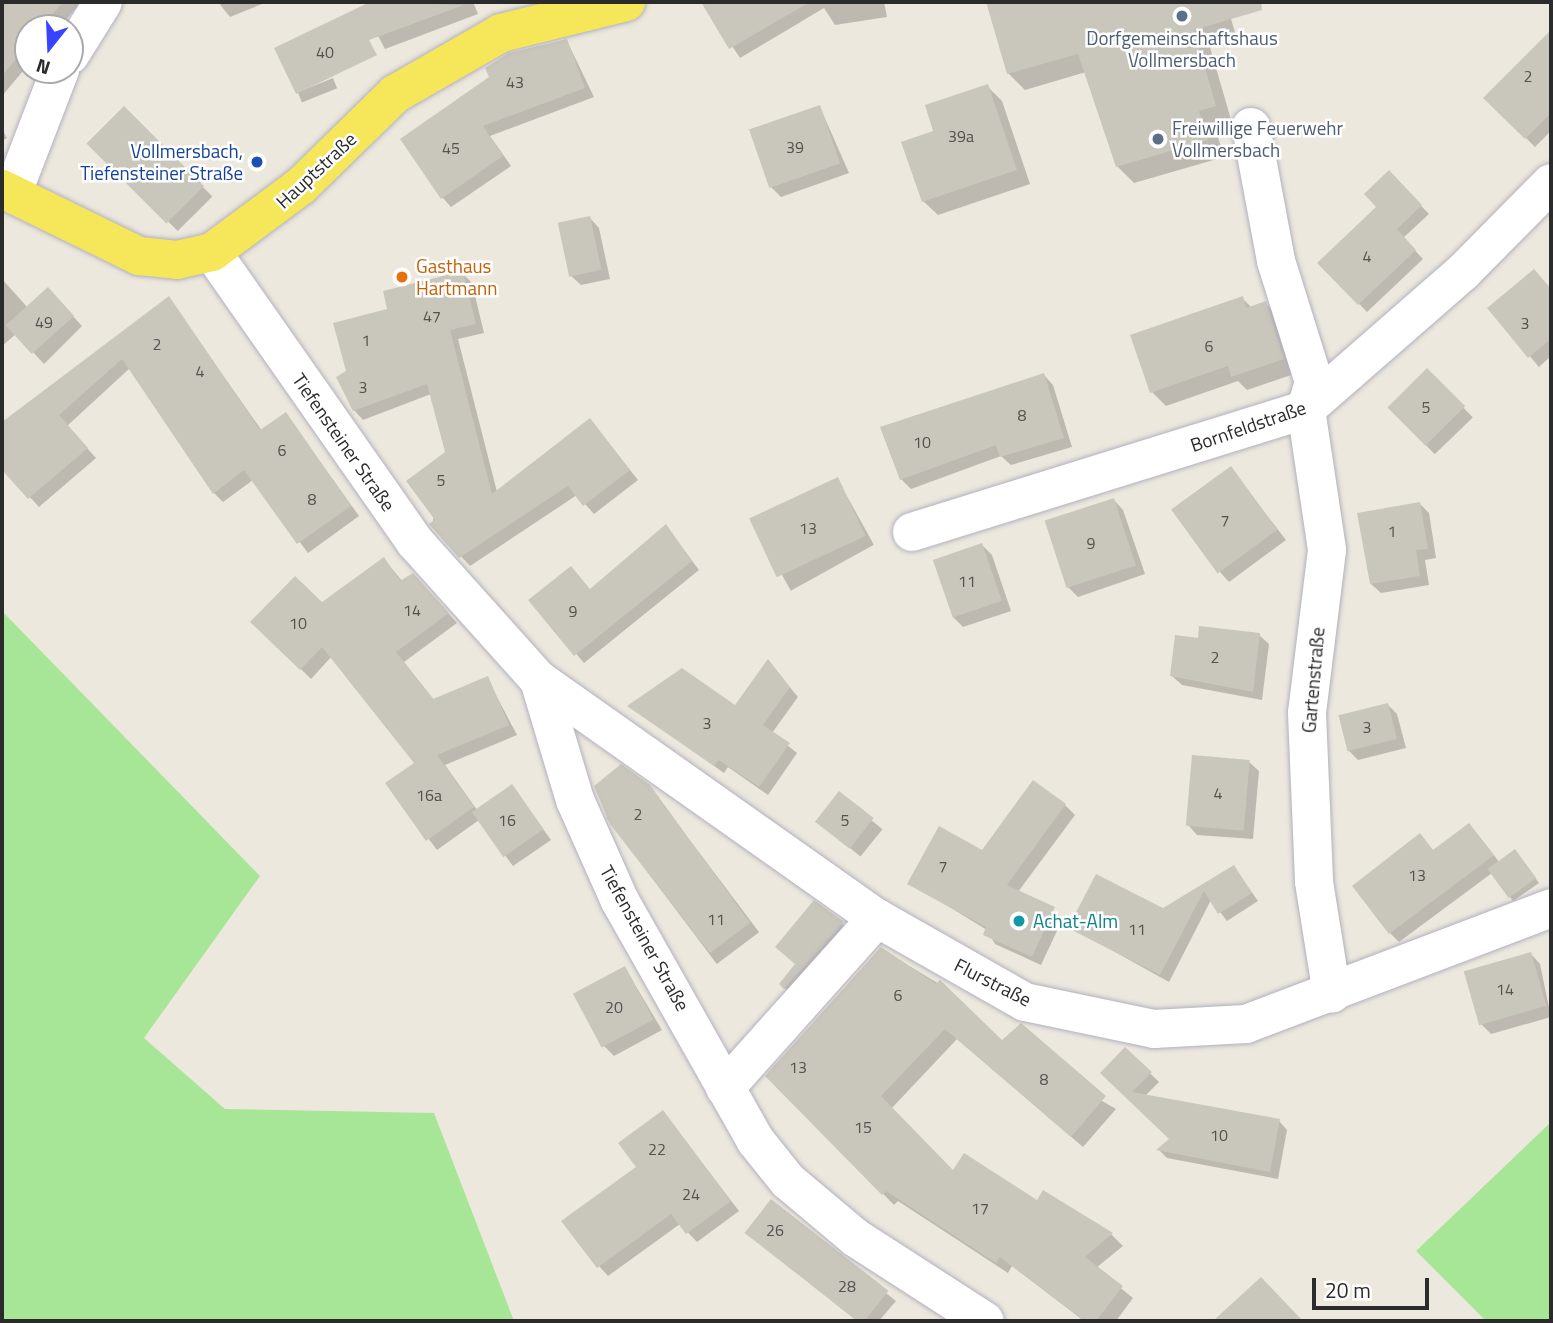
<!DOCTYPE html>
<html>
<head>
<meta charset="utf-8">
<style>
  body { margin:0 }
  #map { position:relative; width:1553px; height:1323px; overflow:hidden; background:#ede8dd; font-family:"Titillium Web",sans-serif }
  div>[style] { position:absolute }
  .green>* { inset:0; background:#a7e697 }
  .shadow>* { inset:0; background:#0003; transform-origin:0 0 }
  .building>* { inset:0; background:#c9c6bb; transform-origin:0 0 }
  .roads { filter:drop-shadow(0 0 2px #b1b1bf) drop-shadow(0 0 2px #b1b1bf) }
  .minor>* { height:38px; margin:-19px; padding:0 19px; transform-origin:19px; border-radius:19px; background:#fff }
  .major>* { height:38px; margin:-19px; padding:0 19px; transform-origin:19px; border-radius:19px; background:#f6e659 }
  .dots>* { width:19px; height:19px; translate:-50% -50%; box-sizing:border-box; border:4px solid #fff; border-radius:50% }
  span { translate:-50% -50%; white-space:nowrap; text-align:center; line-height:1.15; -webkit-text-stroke:5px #fff; paint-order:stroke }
  .number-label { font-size:16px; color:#52524f }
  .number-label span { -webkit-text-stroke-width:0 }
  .service-label { font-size:19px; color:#4e5e75 }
  .left { translate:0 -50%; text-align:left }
  .transit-label { font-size:19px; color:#164399 }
  .right { translate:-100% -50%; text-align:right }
  .street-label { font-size:19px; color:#2b2b2b }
  .food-label { font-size:19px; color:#c56008 }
  .culture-label { font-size:19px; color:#0d838f }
  .frame { position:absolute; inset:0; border:4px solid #2b2b2b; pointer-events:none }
  .north { position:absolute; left:14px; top:14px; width:70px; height:70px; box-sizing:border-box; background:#fff; border:2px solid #aaa; border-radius:50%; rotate:198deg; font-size:19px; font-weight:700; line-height:28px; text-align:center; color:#2b2b2b }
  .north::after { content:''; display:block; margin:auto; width:24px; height:32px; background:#3843ff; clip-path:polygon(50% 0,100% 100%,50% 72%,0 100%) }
  .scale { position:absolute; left:1312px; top:1278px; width:117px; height:32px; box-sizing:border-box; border:4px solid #2b2b2b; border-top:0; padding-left:9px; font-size:21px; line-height:24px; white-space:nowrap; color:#2b2b2b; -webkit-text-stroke:5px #fff; paint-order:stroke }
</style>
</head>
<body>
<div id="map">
  <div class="green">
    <div style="clip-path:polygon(2px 611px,260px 876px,144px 1038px,225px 1109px,434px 1113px,514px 1321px,2px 1321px)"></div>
    <div style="clip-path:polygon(1551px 1122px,1551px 1321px,1486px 1321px,1416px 1251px)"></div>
  </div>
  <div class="shadow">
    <div style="clip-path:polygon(2px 2px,81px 2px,59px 28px,28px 28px,28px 65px,2px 96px)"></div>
    <div style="clip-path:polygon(218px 2px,267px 2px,230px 17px)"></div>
    <div style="clip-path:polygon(374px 2px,473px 2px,478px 14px,385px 49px,363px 7px)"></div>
    <div style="clip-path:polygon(703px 2px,884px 2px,887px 17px,835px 25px,824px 8px,740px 58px)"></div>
    <div style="clip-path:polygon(988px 2px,1226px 2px,1237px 39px,1210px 47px,1232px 123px,1215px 127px,1224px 157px,1134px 183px,1117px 166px,1086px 72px,1025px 90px,1008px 73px)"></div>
    <div style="clip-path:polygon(567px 41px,594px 97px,490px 136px,511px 166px,451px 207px,442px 197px,491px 78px)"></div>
    <div style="clip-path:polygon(1551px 45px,1551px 131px,1535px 147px,1486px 98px)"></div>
    <div style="left:333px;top:78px;width:11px;height:38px;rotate:68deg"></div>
    <div style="clip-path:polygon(987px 86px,1002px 101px,1030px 184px,938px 215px,923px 201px)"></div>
    <div style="clip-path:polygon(820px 107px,849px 173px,781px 197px,771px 187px)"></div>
    <div style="left:124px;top:108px;width:125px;height:49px;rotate:45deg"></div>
    <div style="clip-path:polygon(2px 129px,7px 138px,2px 141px)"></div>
    <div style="clip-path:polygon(1389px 173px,1429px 214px,1403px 238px,1423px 259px,1367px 312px,1325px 268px,1378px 207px)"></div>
    <div style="clip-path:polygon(590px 218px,599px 228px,610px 279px,581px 285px,571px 276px)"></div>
    <div style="clip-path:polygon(462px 273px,472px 283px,484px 333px,458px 339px,497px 492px,590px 420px,638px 480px,594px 514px,577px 495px,470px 566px,432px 525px,447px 453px,431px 394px,363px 420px,354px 410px,348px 372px,389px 310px)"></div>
    <div style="clip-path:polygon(2px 279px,28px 308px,57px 299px,82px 326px,44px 364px,16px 334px,2px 346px)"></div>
    <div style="clip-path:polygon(1543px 280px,1551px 290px,1551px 356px,1539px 367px,1489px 308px)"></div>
    <div style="clip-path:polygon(169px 298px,262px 431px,286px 414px,359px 516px,308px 553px,253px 480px,223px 502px,214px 493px,130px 368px,67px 426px,96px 458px,39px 507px,2px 467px,2px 424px)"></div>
    <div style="clip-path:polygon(1242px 298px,1252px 308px,1265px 303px,1280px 317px,1297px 373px,1247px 390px,1238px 381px,1166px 406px,1152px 392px)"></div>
    <div style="left:1427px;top:370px;width:66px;height:53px;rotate:46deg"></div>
    <div style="clip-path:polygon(1044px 375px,1053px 385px,1072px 447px,1011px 465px,1001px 456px,911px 489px,901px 479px)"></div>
    <div style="clip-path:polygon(1231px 469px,1286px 540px,1229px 582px,1220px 572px)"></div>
    <div style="left:838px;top:480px;width:74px;height:95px;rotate:61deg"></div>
    <div style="clip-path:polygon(1114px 500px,1123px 510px,1145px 574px,1078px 597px,1068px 587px)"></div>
    <div style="clip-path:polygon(1419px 503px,1429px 513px,1436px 558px,1425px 560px,1429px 585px,1381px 593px,1371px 584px)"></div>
    <div style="clip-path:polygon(666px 526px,699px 570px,584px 663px,531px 601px,591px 591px)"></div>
    <div style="clip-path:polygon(982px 545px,992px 555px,1011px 611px,963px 627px,953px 617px)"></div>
    <div style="clip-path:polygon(384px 559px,402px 581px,423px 585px,457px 623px,404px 662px,434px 700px,487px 678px,517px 735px,445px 765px,477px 810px,512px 786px,551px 840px,513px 866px,479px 820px,437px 850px,387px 783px,416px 763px,332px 656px,311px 679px,253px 622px,322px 604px)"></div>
    <div style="clip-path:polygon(1259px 635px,1269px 644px,1262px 700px,1182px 685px,1172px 676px,1200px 640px)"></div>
    <div style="clip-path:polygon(769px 662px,798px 697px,772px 733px,797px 753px,768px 795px,728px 767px,724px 773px,630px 706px,736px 708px)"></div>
    <div style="clip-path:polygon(1388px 705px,1397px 714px,1406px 748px,1358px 760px,1348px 750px)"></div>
    <div style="clip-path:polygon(1249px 762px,1259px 771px,1253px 839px,1197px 835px,1188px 825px)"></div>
    <div style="left:649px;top:786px;width:183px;height:53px;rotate:53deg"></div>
    <div style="left:839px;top:794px;width:56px;height:35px;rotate:39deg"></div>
    <div style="clip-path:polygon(1065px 805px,1075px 815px,1018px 892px,1063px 918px,1041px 965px,995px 944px,987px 930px,910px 883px,983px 852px)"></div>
    <div style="clip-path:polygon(1478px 835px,1500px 863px,1519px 856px,1539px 883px,1513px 901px,1492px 873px,1399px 942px,1390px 933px,1420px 836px,1434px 851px)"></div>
    <div style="clip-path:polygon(1234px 867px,1258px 901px,1227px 921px,1211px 900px,1169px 982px,1070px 927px,1163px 910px)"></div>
    <div style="clip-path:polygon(814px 903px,853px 932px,790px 993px,781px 984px,797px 965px)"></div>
    <div style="clip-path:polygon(881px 949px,946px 988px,1002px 1043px,1116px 1109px,1083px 1147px,957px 1039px,891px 1109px,953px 1173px,1037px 1203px,1044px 1192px,1112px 1235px,1123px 1246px,1096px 1268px,1133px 1298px,1116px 1321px,1084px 1321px,1012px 1266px,1008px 1273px,898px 1201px,894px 1205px,768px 1076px)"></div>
    <div style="clip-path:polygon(1531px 954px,1540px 964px,1551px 1017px,1491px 1034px,1481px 1024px)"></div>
    <div style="clip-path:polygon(625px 968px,662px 1030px,614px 1056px,604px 1046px)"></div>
    <div style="clip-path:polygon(1125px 1049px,1159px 1082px,1145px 1096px,1279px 1121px,1287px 1130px,1278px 1179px,1167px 1158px,1159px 1150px,1172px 1139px,1103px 1073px)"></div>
    <div style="clip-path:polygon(663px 1112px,739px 1211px,697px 1242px,680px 1224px,608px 1276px,599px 1266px)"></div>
    <div style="clip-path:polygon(771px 1201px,896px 1301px,879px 1321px,857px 1321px,747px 1233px)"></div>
  </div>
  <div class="building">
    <div style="clip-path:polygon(2px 2px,63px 2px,41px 28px,28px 28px,28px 44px,2px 76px)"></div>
    <div style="clip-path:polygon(370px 2px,464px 5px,369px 40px,377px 55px,296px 94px,274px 48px)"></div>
    <div style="clip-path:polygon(701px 2px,810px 2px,729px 49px)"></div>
    <div style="clip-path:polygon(986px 2px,1261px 2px,1262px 10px,1194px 30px,1216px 106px,1199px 111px,1208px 140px,1116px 167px,1078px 54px,1007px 74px)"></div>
    <div style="clip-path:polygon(1551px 30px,1551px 113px,1525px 139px,1483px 98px)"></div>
    <div style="clip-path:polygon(567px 39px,585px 88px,483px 126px,503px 156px,441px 199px,400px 139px,489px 77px,485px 68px,509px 53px)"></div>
    <div style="clip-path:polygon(988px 84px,1017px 170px,922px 202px,901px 142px,933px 131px,925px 105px)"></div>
    <div style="left:820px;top:105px;width:62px;height:75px;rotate:71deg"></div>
    <div style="left:124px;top:106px;width:113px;height:53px;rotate:45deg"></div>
    <div style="clip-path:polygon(1389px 170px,1422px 205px,1397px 229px,1416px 250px,1358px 305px,1317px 263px,1376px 207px,1364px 194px)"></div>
    <div style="left:590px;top:216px;width:55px;height:33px;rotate:78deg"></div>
    <div style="clip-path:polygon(1534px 269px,1551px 289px,1551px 339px,1528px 358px,1487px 308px)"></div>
    <div style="clip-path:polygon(463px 271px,476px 324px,450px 330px,492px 494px,590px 418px,630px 470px,583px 506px,568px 486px,459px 558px,429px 524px,435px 520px,406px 481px,445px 452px,427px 384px,353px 411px,336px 377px,346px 371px,333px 323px,387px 309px,383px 291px)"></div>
    <div style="left:48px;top:287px;width:39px;height:57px;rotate:48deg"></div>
    <div style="clip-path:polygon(169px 296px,260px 430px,286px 412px,351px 506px,297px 544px,244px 470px,213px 494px,122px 359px,59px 415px,88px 448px,28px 499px,2px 470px,2px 422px)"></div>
    <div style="clip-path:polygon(1243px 296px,1246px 308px,1266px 301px,1284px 359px,1231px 377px,1228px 366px,1150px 393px,1130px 335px)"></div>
    <div style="left:1427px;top:368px;width:54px;height:56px;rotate:45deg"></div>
    <div style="clip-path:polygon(1044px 373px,1064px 438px,1000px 457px,996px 445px,900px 480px,880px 427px)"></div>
    <div style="left:1231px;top:466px;width:79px;height:74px;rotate:54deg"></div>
    <div style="left:838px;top:477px;width:65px;height:98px;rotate:65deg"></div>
    <div style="left:1114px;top:498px;width:71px;height:73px;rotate:72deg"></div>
    <div style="clip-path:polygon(1420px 502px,1428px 549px,1416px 550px,1420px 576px,1370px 584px,1357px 513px)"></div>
    <div style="clip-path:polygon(666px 524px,692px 561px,574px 656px,528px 600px,571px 566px,590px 589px)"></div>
    <div style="left:982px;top:543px;width:61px;height:52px;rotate:71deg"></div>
    <div style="clip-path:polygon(384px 557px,400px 581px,413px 573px,449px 613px,396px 652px,433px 699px,488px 676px,509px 725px,437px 755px,474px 807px,426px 841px,385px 783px,414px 763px,322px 647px,300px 670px,250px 622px,295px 576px,322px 602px)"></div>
    <div style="clip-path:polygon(1199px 626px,1260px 633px,1253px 692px,1170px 676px,1175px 635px,1198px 638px)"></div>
    <div style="clip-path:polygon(768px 659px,790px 687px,763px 725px,790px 743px,759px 787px,719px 760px,714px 766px,627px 706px,682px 668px,735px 705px)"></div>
    <div style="left:1388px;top:703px;width:37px;height:51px;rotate:76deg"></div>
    <div style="left:1192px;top:755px;width:58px;height:71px;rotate:5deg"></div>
    <div style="clip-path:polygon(621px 764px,650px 785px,750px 923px,710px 953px,610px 824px,594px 786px)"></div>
    <div style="clip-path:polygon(1033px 780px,1066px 804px,1007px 885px,1055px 907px,1032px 957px,983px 935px,986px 927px,907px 884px,939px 826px,982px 850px)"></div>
    <div style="left:512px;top:784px;width:55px;height:49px;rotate:55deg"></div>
    <div style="left:839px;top:791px;width:44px;height:39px;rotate:38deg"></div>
    <div style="clip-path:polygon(1469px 823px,1494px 855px,1389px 934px,1352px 886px,1420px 833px,1433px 850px)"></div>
    <div style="left:1515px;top:849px;width:36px;height:34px;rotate:54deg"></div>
    <div style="clip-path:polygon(1234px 865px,1252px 893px,1218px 914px,1204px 891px,1160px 975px,1068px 928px,1096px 874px,1163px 908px)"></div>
    <div style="clip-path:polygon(814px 900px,844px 922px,784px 989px,779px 984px,795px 964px,775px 947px)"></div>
    <div style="clip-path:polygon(881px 947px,936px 984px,940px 980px,1002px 1040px,1021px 1023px,1106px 1096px,1071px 1137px,945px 1029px,881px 1096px,953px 1170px,964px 1153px,1037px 1200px,1043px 1190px,1113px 1233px,1085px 1257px,1123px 1286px,1096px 1321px,1085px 1321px,1000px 1257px,996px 1263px,886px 1191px,882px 1195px,765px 1076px)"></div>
    <div style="left:1531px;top:952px;width:56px;height:70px;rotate:74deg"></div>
    <div style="left:625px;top:966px;width:61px;height:59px;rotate:62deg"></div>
    <div style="clip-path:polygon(1125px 1047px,1152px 1072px,1132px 1092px,1280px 1119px,1270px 1172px,1156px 1150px,1169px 1139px,1100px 1073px)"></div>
    <div style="clip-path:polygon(663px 1110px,731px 1201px,686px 1234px,671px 1214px,597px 1268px,561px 1221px,636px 1167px,618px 1143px)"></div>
    <div style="left:771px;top:1199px;width:149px;height:43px;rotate:38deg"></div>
    <div style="clip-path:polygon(1261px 1277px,1303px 1321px,1213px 1321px)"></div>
  </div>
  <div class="roads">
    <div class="minor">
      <div style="left:70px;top:55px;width:62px;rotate:-58.1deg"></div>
      <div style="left:1251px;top:127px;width:136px;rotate:79.4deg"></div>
      <div style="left:1276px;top:261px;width:127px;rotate:72.6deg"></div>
      <div style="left:1314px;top:382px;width:28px;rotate:107deg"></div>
      <div style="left:1306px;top:409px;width:143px;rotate:81.5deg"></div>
      <div style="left:1327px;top:550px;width:164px;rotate:97deg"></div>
      <div style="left:1307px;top:713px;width:169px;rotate:87.6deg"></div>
      <div style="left:1314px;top:882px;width:113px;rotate:80.9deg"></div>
      <div style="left:13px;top:192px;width:131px;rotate:-68.9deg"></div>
      <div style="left:212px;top:252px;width:354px;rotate:55deg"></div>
      <div style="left:415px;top:542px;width:186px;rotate:48.1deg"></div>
      <div style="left:539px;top:680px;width:125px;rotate:73.3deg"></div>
      <div style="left:575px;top:800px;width:111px;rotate:66deg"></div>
      <div style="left:620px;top:901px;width:274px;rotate:60.5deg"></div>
      <div style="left:755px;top:1140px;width:53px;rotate:51.2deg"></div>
      <div style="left:788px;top:1181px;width:89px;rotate:40deg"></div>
      <div style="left:856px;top:1238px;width:153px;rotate:32.8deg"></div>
      <div style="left:912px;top:532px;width:413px;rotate:-17.3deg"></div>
      <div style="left:1306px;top:409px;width:208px;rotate:-41.1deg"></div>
      <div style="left:1463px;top:272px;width:125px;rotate:-45.3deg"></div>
      <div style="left:539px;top:680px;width:413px;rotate:35.2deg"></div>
      <div style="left:877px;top:918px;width:170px;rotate:29.6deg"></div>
      <div style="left:1025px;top:1002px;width:132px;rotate:11.8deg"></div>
      <div style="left:1154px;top:1029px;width:92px;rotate:-3.1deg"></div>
      <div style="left:1246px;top:1024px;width:326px;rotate:-20.8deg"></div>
      <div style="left:725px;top:1088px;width:228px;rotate:-48.2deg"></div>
    </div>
    <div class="major">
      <div style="left:2px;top:189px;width:153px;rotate:26.1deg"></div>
      <div style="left:139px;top:256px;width:38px;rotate:6deg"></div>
      <div style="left:177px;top:260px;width:36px;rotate:-13deg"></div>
      <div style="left:212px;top:252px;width:111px;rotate:-36.6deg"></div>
      <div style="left:301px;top:186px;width:132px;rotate:-44.4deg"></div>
      <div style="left:395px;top:94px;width:122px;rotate:-29.9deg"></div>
      <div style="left:501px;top:33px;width:129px;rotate:-13.9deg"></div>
    </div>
  </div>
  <div class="dots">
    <div style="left:1182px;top:16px;background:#5c6f8a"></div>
    <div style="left:1158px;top:139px;background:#5c6f8a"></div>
    <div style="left:257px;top:162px;background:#1a4fb4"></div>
    <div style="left:402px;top:277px;background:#e8710a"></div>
    <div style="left:1019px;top:921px;background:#0f9aa8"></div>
  </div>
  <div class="number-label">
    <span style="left:325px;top:52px">40</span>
    <span style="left:1528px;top:76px">2</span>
    <span style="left:515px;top:82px">43</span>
    <span style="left:961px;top:136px">39a</span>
    <span style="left:795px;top:147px">39</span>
    <span style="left:451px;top:148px">45</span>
    <span style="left:1367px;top:256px">4</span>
    <span style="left:432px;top:316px">47</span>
    <span style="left:44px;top:322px">49</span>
    <span style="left:1525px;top:323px">3</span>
    <span style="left:366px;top:340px">1</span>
    <span style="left:157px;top:344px">2</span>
    <span style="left:1209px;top:346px">6</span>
    <span style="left:200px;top:371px">4</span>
    <span style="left:363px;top:387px">3</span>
    <span style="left:1426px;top:407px">5</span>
    <span style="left:1022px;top:415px">8</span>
    <span style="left:922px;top:442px">10</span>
    <span style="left:282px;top:450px">6</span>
    <span style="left:441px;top:480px">5</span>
    <span style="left:312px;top:499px">8</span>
    <span style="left:1225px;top:520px">7</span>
    <span style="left:808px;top:528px">13</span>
    <span style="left:1392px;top:531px">1</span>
    <span style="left:1091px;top:543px">9</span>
    <span style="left:967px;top:581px">11</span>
    <span style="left:412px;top:610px">14</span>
    <span style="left:573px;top:611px">9</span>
    <span style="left:298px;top:623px">10</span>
    <span style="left:1215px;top:657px">2</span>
    <span style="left:707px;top:723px">3</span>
    <span style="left:1367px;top:727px">3</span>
    <span style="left:1218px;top:793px">4</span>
    <span style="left:429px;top:795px">16a</span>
    <span style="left:638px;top:814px">2</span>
    <span style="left:507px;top:820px">16</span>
    <span style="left:845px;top:820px">5</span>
    <span style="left:943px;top:866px">7</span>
    <span style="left:1417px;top:875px">13</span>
    <span style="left:716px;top:919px">11</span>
    <span style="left:1137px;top:929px">11</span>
    <span style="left:1505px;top:989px">14</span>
    <span style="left:898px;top:995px">6</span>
    <span style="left:614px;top:1007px">20</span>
    <span style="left:798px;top:1067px">13</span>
    <span style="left:1044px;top:1079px">8</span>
    <span style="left:863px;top:1127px">15</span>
    <span style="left:1219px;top:1135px">10</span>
    <span style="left:657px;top:1149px">22</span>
    <span style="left:691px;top:1194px">24</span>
    <span style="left:980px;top:1208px">17</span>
    <span style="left:775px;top:1230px">26</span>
    <span style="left:847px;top:1286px">28</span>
  </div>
  <div class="service-label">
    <span style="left:1182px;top:49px">Dorfgemeinschaftshaus<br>Vollmersbach</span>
    <span class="left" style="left:1172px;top:139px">Freiwillige Feuerwehr<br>Vollmersbach</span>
  </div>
  <div class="transit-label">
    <span class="right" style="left:243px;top:162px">Vollmersbach,<br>Tiefensteiner Straße</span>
  </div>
  <div class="street-label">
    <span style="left:316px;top:170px;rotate:-43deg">Hauptstraße</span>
    <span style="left:1248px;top:426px;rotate:-19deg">Bornfeldstraße</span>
    <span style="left:344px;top:442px;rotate:55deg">Tiefensteiner Straße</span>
    <span style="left:1313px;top:680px;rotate:-85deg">Gartenstraße</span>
    <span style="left:645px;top:938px;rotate:61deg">Tiefensteiner Straße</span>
    <span style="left:993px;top:982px;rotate:27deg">Flurstraße</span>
  </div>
  <div class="food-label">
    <span class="left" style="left:416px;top:277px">Gasthaus<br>Hartmann</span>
  </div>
  <div class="culture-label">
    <span class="left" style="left:1033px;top:921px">Achat-Alm</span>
  </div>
  <div class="frame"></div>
  <div class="north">N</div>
  <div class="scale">20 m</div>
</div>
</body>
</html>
